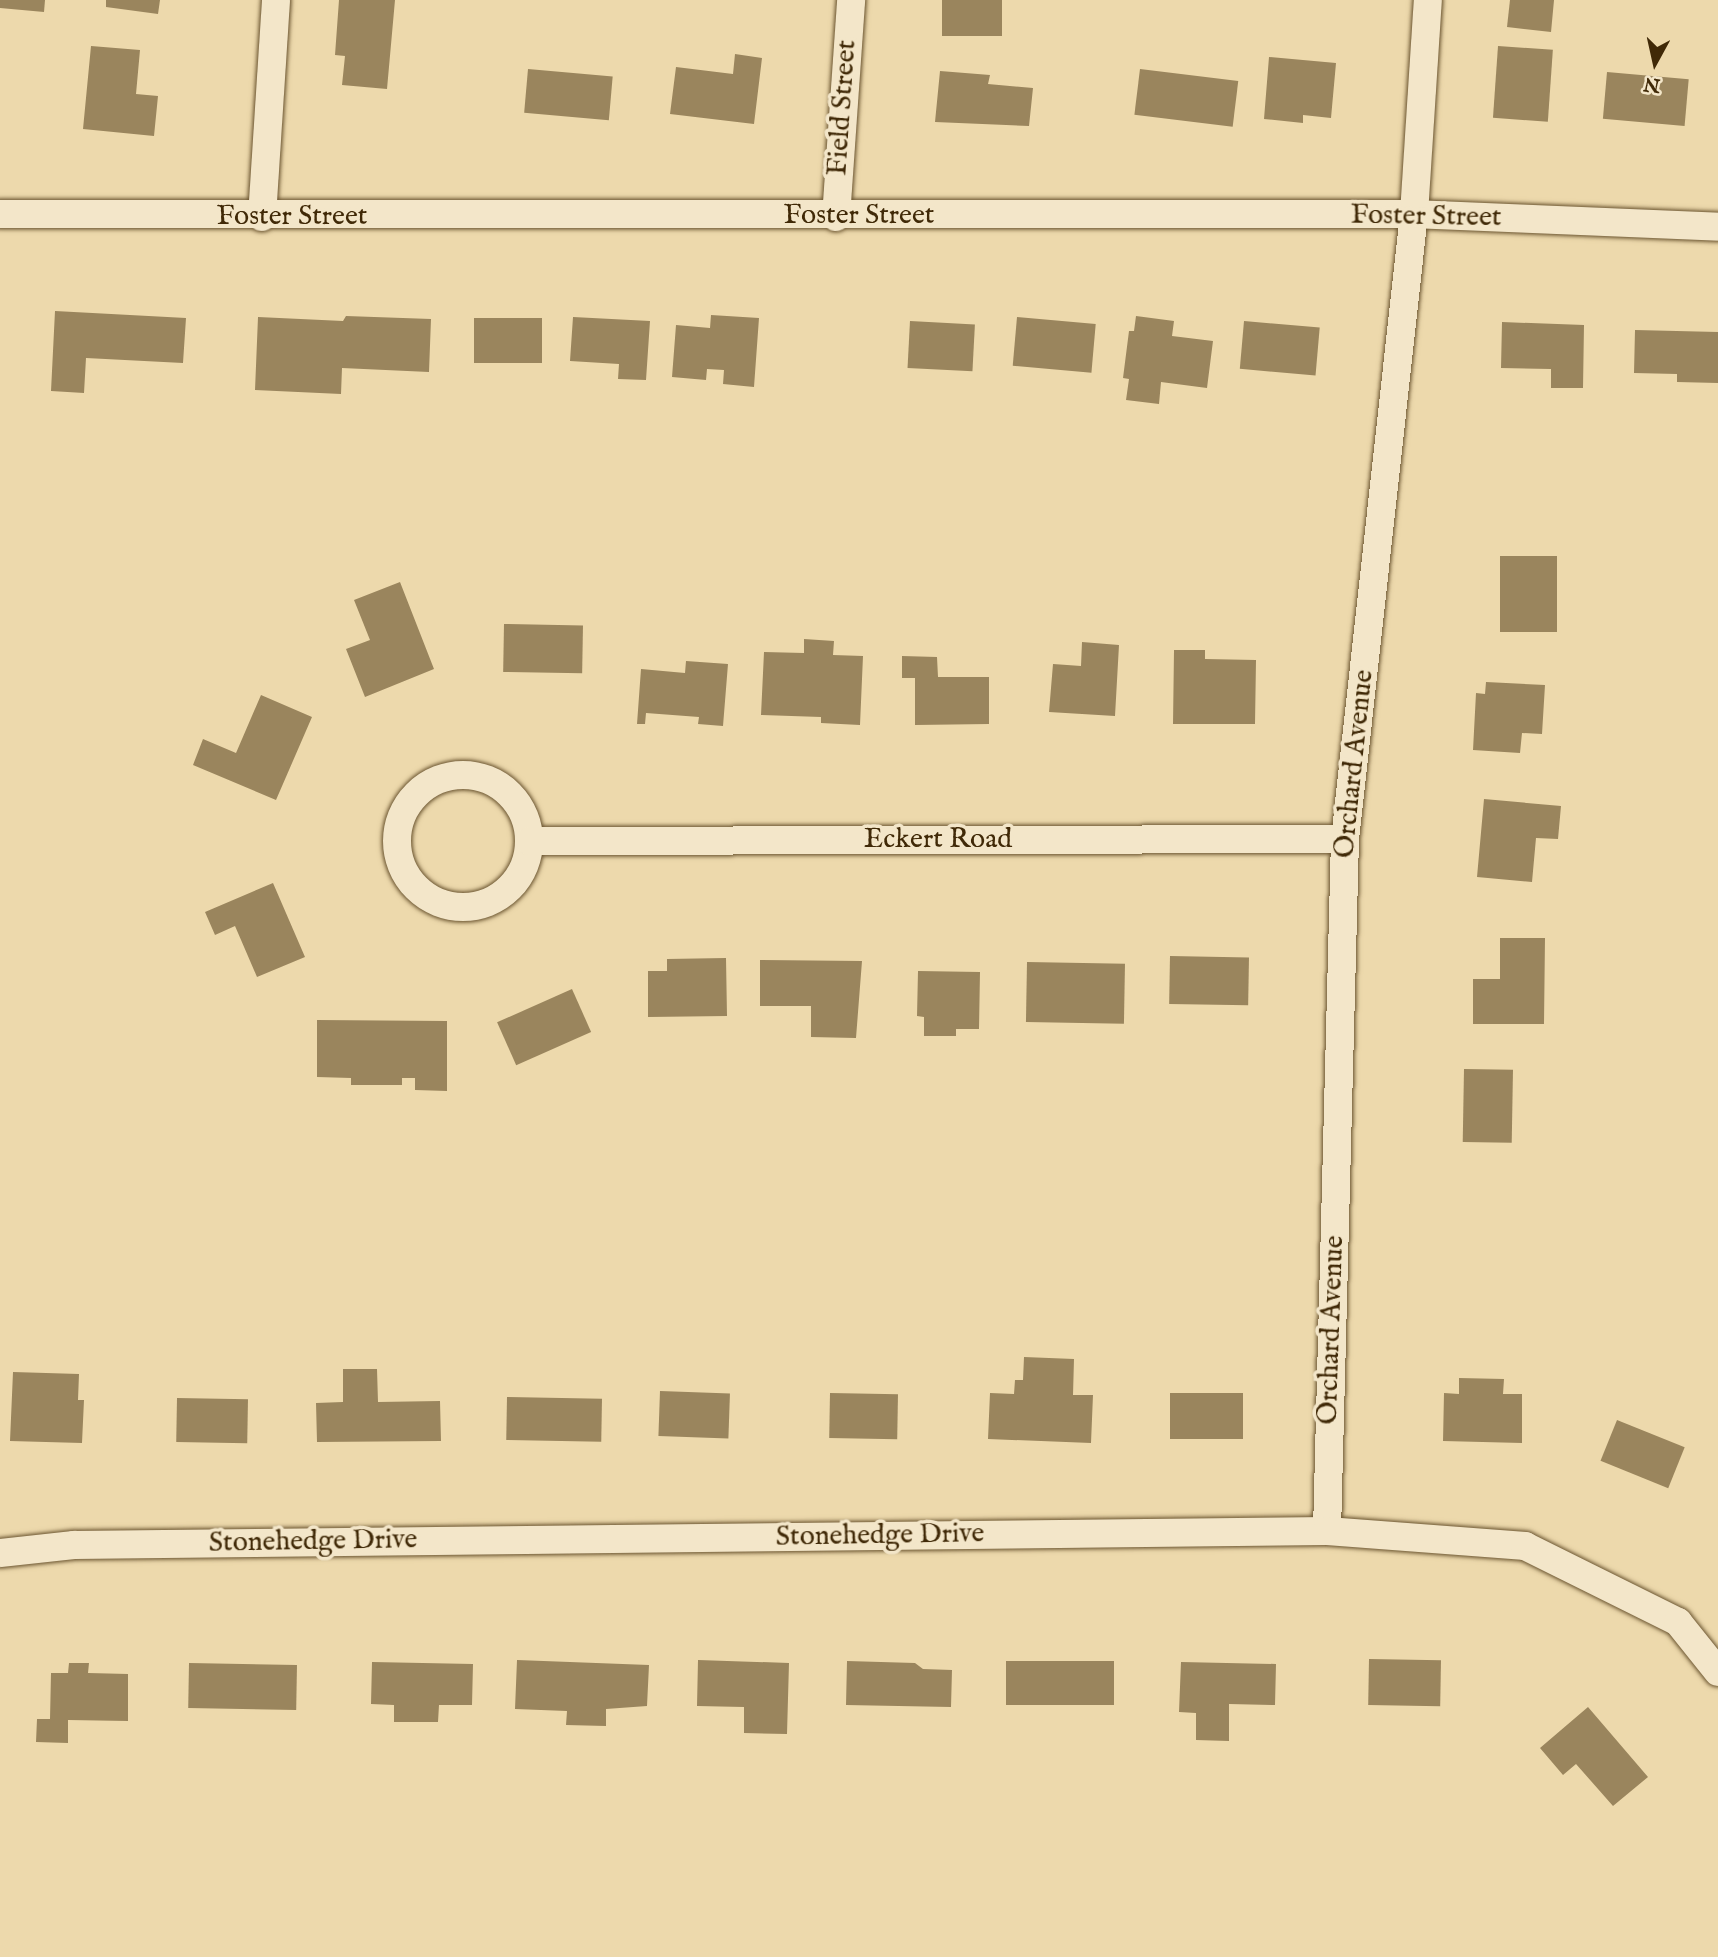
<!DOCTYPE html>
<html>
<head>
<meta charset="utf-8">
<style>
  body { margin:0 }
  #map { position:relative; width:1718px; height:1957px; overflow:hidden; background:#edd9ac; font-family:"IM FELL English",serif }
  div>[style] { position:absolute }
  .building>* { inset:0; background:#9a855d; transform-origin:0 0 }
  .roads { filter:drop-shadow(0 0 2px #6b5530) drop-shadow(0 0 2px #6b5530) }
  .street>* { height:28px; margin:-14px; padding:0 14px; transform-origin:14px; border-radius:14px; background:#f3e6c9 }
  .street>.ring { margin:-14px; padding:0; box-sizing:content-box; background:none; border:28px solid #f3e6c9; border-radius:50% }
  span { translate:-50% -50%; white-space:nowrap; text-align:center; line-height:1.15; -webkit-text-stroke:7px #f3e6c9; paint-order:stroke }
  .street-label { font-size:28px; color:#402907 }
  .north { position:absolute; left:1620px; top:28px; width:70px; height:70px; -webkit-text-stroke:5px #f3e6c9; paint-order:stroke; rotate:188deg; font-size:19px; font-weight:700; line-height:28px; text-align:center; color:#402907 }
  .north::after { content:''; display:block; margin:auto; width:24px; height:32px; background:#402907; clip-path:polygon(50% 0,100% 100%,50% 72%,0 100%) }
</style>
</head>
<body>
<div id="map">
  <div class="building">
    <div style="clip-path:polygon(0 0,45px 0,44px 12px,0 8px)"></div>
    <div style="clip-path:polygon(106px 0,160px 0,158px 14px,106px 7px)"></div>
    <div style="clip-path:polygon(339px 0,395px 0,387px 89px,342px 85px,345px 56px,335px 55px)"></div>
    <div style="left:942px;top:0;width:60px;height:36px"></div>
    <div style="clip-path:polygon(1510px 0,1554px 0,1551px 32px,1507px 27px)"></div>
    <div style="clip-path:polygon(91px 46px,140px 50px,136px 94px,158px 96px,154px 136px,83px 129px)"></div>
    <div style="left:1498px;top:46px;width:55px;height:72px;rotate:4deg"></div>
    <div style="clip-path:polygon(735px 54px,762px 58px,754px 124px,670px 114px,676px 67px,733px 74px)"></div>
    <div style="clip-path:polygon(1269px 57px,1336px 63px,1331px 118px,1303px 115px,1303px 123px,1264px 119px)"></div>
    <div style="left:528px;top:69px;width:85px;height:44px;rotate:5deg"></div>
    <div style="left:1140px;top:69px;width:99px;height:46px;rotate:7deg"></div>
    <div style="clip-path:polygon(940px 71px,990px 75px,988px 84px,1033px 88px,1029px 126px,935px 122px)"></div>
    <div style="left:1607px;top:72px;width:82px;height:47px;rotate:5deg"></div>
    <div style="clip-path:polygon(55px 311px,186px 318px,183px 363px,86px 358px,84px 393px,51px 391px)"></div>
    <div style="clip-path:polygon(711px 315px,759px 318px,754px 387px,723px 384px,724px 370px,707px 369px,706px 380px,672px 377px,676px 325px,710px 328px)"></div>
    <div style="clip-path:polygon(346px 316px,431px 319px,429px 372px,342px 368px,341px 394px,255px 390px,258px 317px,343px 321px)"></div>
    <div style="clip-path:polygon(1136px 316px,1174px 321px,1172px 336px,1213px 341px,1207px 388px,1161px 382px,1159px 404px,1126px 400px,1129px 379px,1123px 378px,1129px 331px,1134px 331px)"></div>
    <div style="clip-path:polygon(573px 317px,650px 321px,646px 380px,618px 379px,619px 364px,570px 361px)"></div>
    <div style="left:1017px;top:317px;width:79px;height:49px;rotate:5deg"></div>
    <div style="left:474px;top:318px;width:68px;height:45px"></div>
    <div style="left:910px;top:321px;width:65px;height:47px;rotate:3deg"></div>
    <div style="left:1244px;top:321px;width:76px;height:48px;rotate:5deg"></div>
    <div style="clip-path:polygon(1502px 322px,1584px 325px,1583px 388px,1551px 388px,1551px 369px,1501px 368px)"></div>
    <div style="clip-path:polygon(1635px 330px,1718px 332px,1718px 383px,1677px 382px,1677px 374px,1634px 373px)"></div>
    <div style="left:1500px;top:556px;width:57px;height:76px"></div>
    <div style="clip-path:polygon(400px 582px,434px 669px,365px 697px,346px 649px,370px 640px,354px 600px)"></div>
    <div style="left:504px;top:624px;width:79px;height:48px;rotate:1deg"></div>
    <div style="clip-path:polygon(804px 639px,834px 641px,833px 655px,863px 656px,860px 725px,821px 723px,821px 717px,761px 715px,764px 652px,804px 653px)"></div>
    <div style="clip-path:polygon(1082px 642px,1119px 645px,1115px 716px,1049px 712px,1053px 664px,1081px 666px)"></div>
    <div style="clip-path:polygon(1174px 650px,1205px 650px,1205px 659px,1256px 660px,1255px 724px,1173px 724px)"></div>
    <div style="clip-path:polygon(902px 656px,937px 657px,938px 677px,989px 677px,989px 724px,915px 725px,915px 678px,902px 678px)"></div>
    <div style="clip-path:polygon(686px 661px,728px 664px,723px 726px,698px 724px,699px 717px,646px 713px,645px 724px,637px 724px,641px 669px,685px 673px)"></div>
    <div style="clip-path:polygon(1486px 682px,1545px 685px,1542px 734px,1522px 733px,1520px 753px,1473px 750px,1476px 693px,1485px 694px)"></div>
    <div style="clip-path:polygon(261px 695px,312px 717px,276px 800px,193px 765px,203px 739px,236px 753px)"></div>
    <div style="clip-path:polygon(1484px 799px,1561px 806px,1558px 839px,1536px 838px,1532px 882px,1477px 877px)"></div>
    <div style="clip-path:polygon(273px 883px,305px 957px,257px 977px,235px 926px,215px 935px,205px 912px)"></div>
    <div style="clip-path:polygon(1500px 938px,1545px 938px,1544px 1024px,1473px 1024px,1473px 979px,1500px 979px)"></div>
    <div style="left:1170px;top:956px;width:79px;height:48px;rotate:1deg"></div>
    <div style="clip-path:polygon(726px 958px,727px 1016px,648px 1017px,648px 971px,667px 971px,667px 959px)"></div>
    <div style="clip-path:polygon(760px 960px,862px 961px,856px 1038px,811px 1037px,811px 1006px,760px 1006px)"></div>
    <div style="left:1027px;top:962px;width:98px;height:60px;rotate:1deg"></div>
    <div style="clip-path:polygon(918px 971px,980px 972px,979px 1029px,956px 1029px,956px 1036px,924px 1036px,924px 1017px,917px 1016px)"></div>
    <div style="left:572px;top:989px;width:47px;height:82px;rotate:66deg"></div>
    <div style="clip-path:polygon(317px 1020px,447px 1021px,447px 1091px,415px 1090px,415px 1078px,402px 1078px,402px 1085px,351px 1085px,351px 1078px,317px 1077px)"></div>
    <div style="left:1464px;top:1069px;width:49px;height:73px;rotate:1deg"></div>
    <div style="clip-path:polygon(1024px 1357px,1074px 1359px,1073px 1395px,1093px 1395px,1091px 1443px,988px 1439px,990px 1393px,1014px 1394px,1015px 1380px,1023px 1380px)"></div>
    <div style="clip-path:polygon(343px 1369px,377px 1369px,378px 1402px,440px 1401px,441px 1441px,317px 1442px,316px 1403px,343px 1402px)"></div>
    <div style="clip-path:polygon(13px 1372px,79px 1374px,78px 1400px,84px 1400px,82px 1443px,10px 1441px)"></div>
    <div style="clip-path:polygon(1459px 1378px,1504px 1379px,1503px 1394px,1522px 1394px,1522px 1443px,1443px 1441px,1444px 1393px,1459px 1394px)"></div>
    <div style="left:660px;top:1391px;width:70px;height:45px;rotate:2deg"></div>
    <div style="left:830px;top:1393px;width:68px;height:45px;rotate:1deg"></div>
    <div style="left:1170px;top:1393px;width:73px;height:46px"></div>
    <div style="left:507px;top:1397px;width:95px;height:43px;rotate:1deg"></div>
    <div style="left:177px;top:1398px;width:71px;height:44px;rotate:1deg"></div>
    <div style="left:1617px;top:1420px;width:73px;height:44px;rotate:22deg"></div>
    <div style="left:1369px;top:1659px;width:72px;height:46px;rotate:1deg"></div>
    <div style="clip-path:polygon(517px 1660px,649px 1665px,647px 1706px,606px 1709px,606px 1726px,566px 1725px,567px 1711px,515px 1709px)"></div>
    <div style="clip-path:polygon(698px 1660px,789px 1663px,787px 1734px,744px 1733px,744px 1707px,697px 1706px)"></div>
    <div style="clip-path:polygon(847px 1661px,915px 1663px,923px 1669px,952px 1670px,951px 1707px,846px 1705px)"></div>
    <div style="left:1114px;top:1661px;width:44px;height:108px;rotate:90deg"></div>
    <div style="clip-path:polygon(372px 1662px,473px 1664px,472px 1705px,439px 1705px,438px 1722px,394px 1722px,394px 1705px,371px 1704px)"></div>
    <div style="clip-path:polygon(1181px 1662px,1276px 1664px,1275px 1705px,1229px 1704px,1229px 1741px,1196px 1740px,1196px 1713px,1179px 1712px)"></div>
    <div style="clip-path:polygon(69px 1663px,89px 1663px,88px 1673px,128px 1674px,128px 1721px,68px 1720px,68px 1743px,36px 1742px,37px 1719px,50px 1719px,51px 1673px,68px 1673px)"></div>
    <div style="left:189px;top:1663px;width:108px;height:45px;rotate:1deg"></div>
    <div style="clip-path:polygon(1588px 1707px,1648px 1777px,1613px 1806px,1576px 1764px,1563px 1775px,1540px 1748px)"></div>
  </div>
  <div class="roads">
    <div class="street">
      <div style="left:0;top:214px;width:1414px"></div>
      <div style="left:1414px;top:214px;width:304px;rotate:2.4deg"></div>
      <div style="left:262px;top:217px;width:217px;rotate:-86.3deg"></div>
      <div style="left:836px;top:217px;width:218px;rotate:-86deg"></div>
      <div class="ring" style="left:397px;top:775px;width:104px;height:104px"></div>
      <div style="left:530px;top:841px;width:815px;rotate:-0.14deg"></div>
      <div style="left:1327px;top:1531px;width:692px;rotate:-88.51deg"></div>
      <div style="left:1345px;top:839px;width:629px;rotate:-83.7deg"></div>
      <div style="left:1414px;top:214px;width:214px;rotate:-86.3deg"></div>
      <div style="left:0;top:1553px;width:74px;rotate:-6.2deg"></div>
      <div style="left:74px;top:1545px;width:1253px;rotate:-0.64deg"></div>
      <div style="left:1327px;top:1531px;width:199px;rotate:4.3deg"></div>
      <div style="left:1525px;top:1546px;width:171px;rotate:26.4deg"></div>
      <div style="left:1678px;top:1622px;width:64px;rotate:51.3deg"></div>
    </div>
  </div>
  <div class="street-label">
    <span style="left:843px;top:108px;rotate:-86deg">Field Street</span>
    <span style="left:859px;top:216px">Foster Street</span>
    <span style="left:292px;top:217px">Foster Street</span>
    <span style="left:1426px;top:217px;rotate:1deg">Foster Street</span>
    <span style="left:1355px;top:764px;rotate:-84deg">Orchard Avenue</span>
    <span style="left:938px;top:840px">Eckert Road</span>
    <span style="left:1332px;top:1330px;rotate:-88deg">Orchard Avenue</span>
    <span style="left:880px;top:1536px;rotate:-1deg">Stonehedge Drive</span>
    <span style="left:313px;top:1542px;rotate:-1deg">Stonehedge Drive</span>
  </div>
  <div class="north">N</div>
</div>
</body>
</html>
